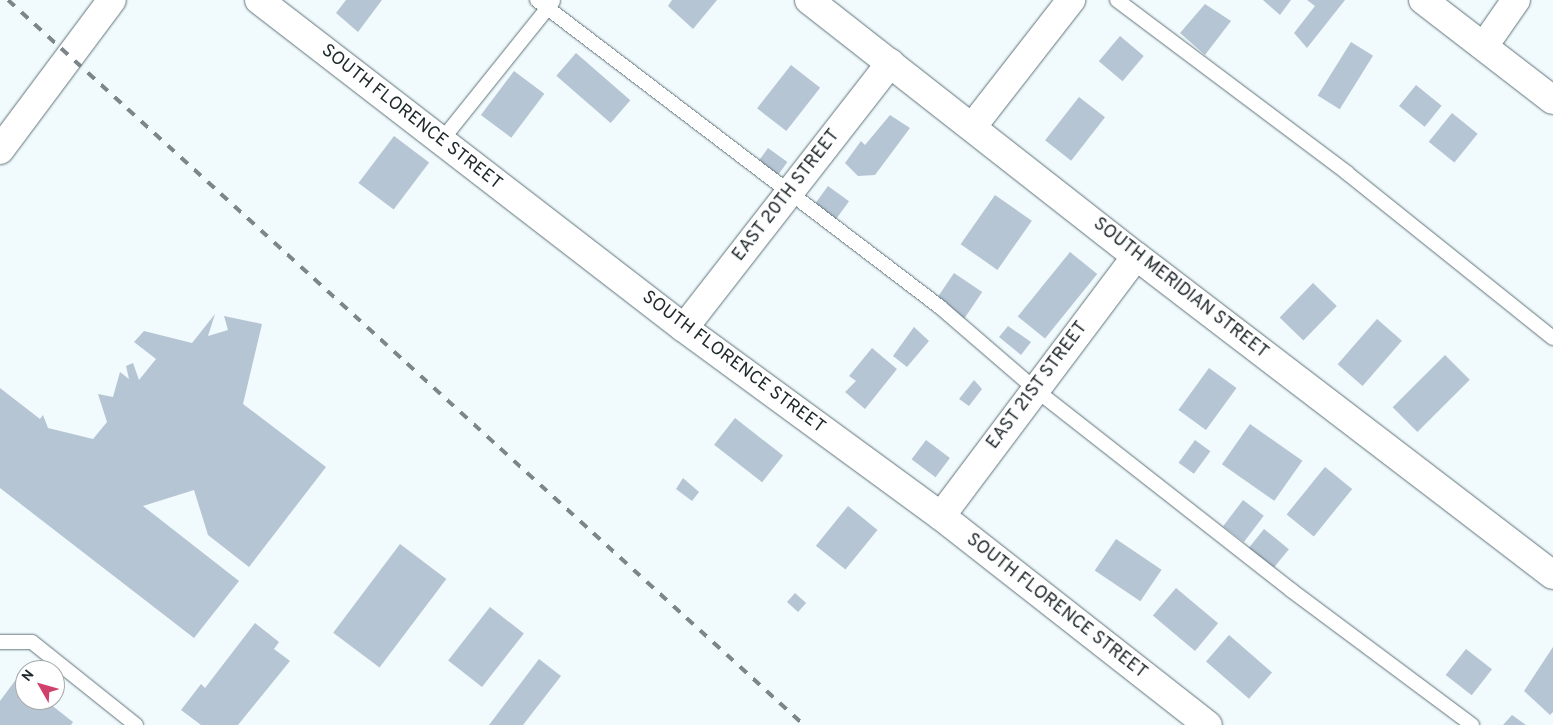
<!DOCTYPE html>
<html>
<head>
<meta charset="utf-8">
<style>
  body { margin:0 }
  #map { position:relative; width:1553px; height:725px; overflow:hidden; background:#f1fafd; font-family:Overpass,sans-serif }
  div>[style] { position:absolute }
  .building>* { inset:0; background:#b6c5d4; transform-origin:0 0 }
  .roads { filter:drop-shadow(0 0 1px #5e737a) drop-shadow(0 0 1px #5e737a) }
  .lane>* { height:14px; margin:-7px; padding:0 7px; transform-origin:7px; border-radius:7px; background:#fff }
  .street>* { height:28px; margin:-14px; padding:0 14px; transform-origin:14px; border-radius:14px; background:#fff }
  .rail>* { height:4px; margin-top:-2px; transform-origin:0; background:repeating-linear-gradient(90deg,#7c8588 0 9px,transparent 0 18px) }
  span { translate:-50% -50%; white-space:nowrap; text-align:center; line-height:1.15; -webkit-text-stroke:4.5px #fff; paint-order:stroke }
  .street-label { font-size:18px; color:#20292c }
  .north { position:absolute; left:15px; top:660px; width:50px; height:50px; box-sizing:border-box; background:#fff; border:1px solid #a6a9ab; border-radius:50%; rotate:308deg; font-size:14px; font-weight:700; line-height:20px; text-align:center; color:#20292c }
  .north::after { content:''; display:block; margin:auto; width:18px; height:22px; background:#cf416c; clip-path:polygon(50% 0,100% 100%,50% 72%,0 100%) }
</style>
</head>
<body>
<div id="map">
  <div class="building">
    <div style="clip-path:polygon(346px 0,382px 0,358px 32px,336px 13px)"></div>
    <div style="clip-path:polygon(672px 0,717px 0,693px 29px,668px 6px)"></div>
    <div style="clip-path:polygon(1263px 0,1291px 0,1280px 15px)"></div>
    <div style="clip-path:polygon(1307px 0,1345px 0,1307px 48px,1294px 33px,1315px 6px)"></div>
    <div style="clip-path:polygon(1205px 4px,1231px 21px,1205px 55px,1180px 33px)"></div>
    <div style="left:1120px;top:36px;width:31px;height:33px;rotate:40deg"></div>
    <div style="left:1351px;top:42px;width:26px;height:63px;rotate:32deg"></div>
    <div style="left:576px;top:53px;width:72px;height:30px;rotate:41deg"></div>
    <div style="left:791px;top:65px;width:37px;height:55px;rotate:38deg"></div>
    <div style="left:514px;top:71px;width:38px;height:55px;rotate:37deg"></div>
    <div style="left:1416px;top:85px;width:33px;height:27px;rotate:39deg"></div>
    <div style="left:1079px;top:97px;width:33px;height:55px;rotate:38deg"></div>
    <div style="left:1452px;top:113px;width:33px;height:37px;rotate:39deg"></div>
    <div style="clip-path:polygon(890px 115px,910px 128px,875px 175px,858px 176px,845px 163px,861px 141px,865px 145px)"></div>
    <div style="left:394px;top:136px;width:44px;height:59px;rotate:37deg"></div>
    <div style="left:768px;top:148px;width:24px;height:19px;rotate:36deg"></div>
    <div style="left:828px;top:186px;width:26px;height:26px;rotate:36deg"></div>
    <div style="left:995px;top:195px;width:45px;height:60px;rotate:35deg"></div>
    <div style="left:1070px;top:252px;width:35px;height:83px;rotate:39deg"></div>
    <div style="left:954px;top:273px;width:34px;height:32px;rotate:34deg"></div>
    <div style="left:1313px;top:283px;width:33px;height:48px;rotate:44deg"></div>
    <div style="clip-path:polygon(215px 314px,208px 336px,228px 330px,224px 316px,262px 324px,243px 404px,326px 467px,249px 567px,208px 535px,194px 490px,143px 506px,239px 581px,194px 638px,0 488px,0 388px,40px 419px,43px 415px,48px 428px,93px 439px,107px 422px,98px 394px,113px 397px,120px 372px,129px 379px,126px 366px,133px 363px,139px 380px,156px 359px,134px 342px,144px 331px,192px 343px)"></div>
    <div style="left:1377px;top:319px;width:33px;height:60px;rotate:41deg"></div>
    <div style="clip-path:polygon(1008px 326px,1031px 342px,1021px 355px,999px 337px)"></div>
    <div style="clip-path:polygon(914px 327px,929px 341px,907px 367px,893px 356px)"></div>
    <div style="clip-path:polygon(872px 348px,897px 369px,865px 409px,845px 392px,856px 381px,849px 376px)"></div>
    <div style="left:1445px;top:355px;width:35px;height:74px;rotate:45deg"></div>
    <div style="left:1209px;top:368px;width:34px;height:52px;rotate:36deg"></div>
    <div style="clip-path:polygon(974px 380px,982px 389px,969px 406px,959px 399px)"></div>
    <div style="left:735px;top:418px;width:61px;height:34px;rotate:38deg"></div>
    <div style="left:1250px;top:424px;width:64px;height:49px;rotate:35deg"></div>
    <div style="left:926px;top:440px;width:30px;height:24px;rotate:37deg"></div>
    <div style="left:1195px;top:440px;width:19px;height:28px;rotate:36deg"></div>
    <div style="left:1325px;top:467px;width:35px;height:61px;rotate:39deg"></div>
    <div style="clip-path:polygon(683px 478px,699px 492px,692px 501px,676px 489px)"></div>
    <div style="left:1243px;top:500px;width:26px;height:33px;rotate:37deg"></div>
    <div style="left:848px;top:506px;width:38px;height:51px;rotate:39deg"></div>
    <div style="left:1264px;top:529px;width:32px;height:25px;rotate:39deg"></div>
    <div style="left:1116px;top:539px;width:55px;height:38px;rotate:34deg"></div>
    <div style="left:400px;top:544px;width:58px;height:111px;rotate:37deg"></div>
    <div style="left:1176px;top:588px;width:55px;height:36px;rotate:40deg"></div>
    <div style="left:795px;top:593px;width:15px;height:12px;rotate:42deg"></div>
    <div style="left:490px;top:607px;width:43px;height:68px;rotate:38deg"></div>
    <div style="clip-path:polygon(255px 623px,279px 642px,274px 649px,290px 661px,238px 725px,201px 725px,181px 710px,201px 684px,205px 688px)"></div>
    <div style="left:1229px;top:635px;width:57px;height:35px;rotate:41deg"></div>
    <div style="clip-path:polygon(1553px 647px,1553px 712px,1550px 715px,1524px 691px)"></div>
    <div style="left:1466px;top:649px;width:33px;height:33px;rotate:38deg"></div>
    <div style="clip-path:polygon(539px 659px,561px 676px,523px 725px,489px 725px)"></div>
    <div style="clip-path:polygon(17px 678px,25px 684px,25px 700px,45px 700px,73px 722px,71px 725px,0 725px,0 701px)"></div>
    <div style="clip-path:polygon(1512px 715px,1526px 725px,1503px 725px)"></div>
  </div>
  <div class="roads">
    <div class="lane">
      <div style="left:537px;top:0;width:507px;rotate:37.3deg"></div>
      <div style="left:940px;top:307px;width:127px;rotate:40.8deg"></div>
      <div style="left:1036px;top:390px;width:324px;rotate:38.1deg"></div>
      <div style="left:1291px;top:590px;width:226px;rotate:36.7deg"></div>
      <div style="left:1117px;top:0;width:288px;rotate:36.9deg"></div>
      <div style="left:1347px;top:173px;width:264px;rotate:38.7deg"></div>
      <div style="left:441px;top:141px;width:179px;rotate:-51.3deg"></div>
      <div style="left:0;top:642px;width:32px"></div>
      <div style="left:32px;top:642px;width:133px;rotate:38.6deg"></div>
    </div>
    <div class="street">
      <div style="left:259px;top:0;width:537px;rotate:37.66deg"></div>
      <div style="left:684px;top:328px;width:318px;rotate:36.2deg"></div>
      <div style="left:941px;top:516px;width:339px;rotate:38.1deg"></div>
      <div style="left:809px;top:0;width:415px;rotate:38.1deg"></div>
      <div style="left:1136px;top:256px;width:525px;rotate:37.42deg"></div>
      <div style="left:1423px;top:0;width:164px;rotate:37.6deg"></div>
      <div style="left:1484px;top:46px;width:56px;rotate:-55.2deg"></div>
      <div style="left:973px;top:126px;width:160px;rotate:-52.1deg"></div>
      <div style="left:0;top:150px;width:187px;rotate:-53.3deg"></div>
      <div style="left:684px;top:328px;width:336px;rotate:-52.1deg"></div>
      <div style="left:941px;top:516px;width:325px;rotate:-53.1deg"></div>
    </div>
  </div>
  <div class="rail">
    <div style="left:8px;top:0;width:1077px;rotate:42.33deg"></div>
  </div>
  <div class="street-label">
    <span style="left:411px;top:118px;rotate:38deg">SOUTH FLORENCE STREET</span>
    <span style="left:787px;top:196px;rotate:-52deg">EAST 20TH STREET</span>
    <span style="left:1180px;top:289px;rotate:38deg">SOUTH MERIDIAN STREET</span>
    <span style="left:733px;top:363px;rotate:37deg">SOUTH FLORENCE STREET</span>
    <span style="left:1038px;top:386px;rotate:-53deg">EAST 21ST STREET</span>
    <span style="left:1056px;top:607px;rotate:38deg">SOUTH FLORENCE STREET</span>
  </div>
  <div class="north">N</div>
</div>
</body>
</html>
